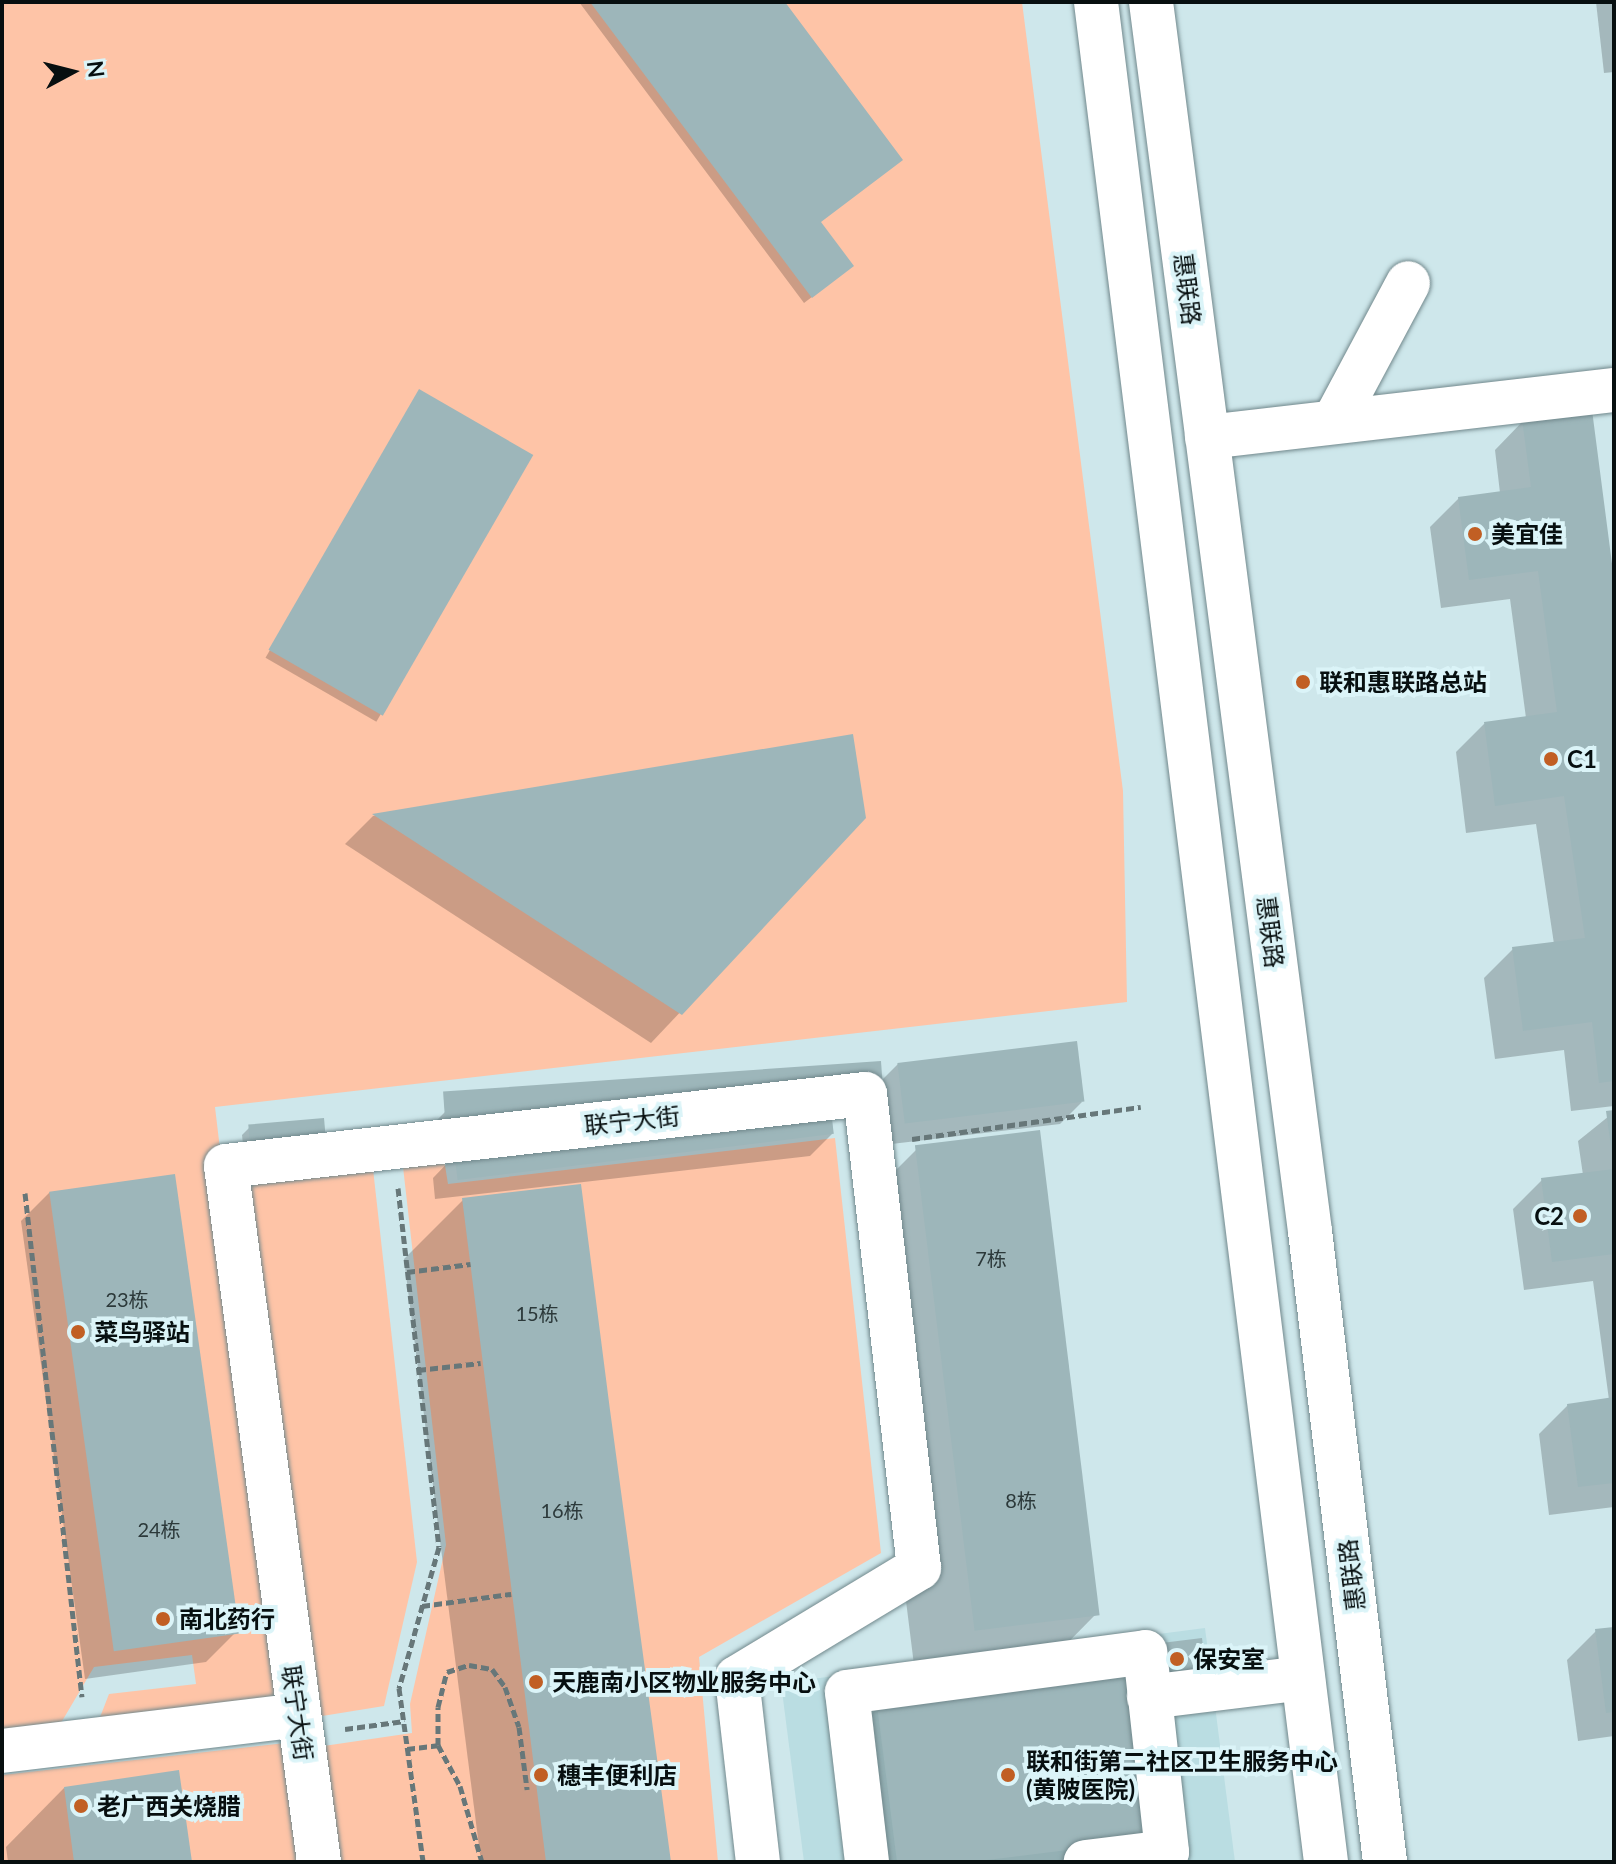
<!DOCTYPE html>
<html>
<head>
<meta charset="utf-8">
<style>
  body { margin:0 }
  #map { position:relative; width:1616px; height:1864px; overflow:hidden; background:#cee7eb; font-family:Lato,"Noto Sans SC",sans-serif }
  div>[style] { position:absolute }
  .built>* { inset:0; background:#badde2 }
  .green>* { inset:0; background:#fec4a7 }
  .shadow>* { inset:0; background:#0003; transform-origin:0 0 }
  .building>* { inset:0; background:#9db6ba; transform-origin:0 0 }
  .path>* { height:5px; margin-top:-2.5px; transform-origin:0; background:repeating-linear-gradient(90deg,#677779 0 8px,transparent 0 12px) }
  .roads { filter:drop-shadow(0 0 2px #71888c) drop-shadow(0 0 2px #71888c) }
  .minor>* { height:44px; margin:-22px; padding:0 22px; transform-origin:22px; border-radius:22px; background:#fff }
  .dots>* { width:22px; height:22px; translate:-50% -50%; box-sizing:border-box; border:4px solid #dbf4f8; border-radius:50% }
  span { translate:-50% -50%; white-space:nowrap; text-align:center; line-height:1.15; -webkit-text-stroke:8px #dbf4f8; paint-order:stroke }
  .number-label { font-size:20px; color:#2c393a }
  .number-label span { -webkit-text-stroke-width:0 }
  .street-label { font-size:24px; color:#070f10 }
  .poi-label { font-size:24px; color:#070f10; font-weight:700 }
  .left { translate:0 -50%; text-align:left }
  .right { translate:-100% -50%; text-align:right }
  .frame { position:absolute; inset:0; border:4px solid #070f10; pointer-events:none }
  .north { position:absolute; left:32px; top:32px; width:80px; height:80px; -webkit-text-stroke:6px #dbf4f8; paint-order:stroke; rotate:83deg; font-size:22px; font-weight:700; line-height:32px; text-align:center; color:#070f10 }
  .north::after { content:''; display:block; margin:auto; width:28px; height:36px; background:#070f10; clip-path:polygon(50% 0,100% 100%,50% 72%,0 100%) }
</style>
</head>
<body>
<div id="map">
  <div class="built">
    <div style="clip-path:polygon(1205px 1628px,1235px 1862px,804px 1862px,781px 1683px)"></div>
  </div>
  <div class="green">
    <div style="clip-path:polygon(2px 2px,1022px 2px,1123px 791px,1127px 1002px,215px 1107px,286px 1705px,97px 1725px,109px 1694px,196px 1684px,192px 1655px,94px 1667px,58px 1728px,2px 1734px)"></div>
    <div style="clip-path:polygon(835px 1138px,881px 1553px,699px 1657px,718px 1862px,325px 1862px,310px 1748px,412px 1733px,410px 1704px,446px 1545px,402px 1158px,443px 1153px,448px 1184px)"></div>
    <div style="clip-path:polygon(372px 1160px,417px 1562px,384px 1706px,316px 1717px,248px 1177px)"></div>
    <div style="clip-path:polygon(294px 1742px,310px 1862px,2px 1862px,2px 1775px)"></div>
  </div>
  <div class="shadow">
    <div style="clip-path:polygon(579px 2px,782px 2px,819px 223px,845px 272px,804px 303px)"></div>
    <div style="clip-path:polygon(1596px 2px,1614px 2px,1614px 72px,1604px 73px)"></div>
    <div style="left:419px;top:392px;width:128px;height:307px;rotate:30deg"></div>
    <div style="clip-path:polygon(1523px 421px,1614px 609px,1614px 1106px,1571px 1111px,1564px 1050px,1495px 1059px,1484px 978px,1513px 949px,1554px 944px,1536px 824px,1466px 833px,1456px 752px,1484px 724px,1526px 718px,1510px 599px,1441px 608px,1430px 527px,1459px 498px,1500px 493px,1495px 450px)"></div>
    <div style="clip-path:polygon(851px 736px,864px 818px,651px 1043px,345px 844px,373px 816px)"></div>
    <div style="clip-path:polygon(898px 1064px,1082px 1102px,1060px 1124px,883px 1145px,877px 1092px,829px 1113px,832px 1134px,810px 1156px,435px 1199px,433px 1178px,457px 1153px,424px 1133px,446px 1111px,881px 1081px)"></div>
    <div style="clip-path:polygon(1614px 1112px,1614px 1507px,1549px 1515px,1539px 1434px,1568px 1405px,1609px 1400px,1593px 1281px,1524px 1290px,1513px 1209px,1542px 1180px,1583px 1175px,1578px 1141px)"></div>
    <div style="clip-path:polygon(322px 1120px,244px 1153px,242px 1135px,249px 1128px)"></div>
    <div style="clip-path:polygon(916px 1150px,1096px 1614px,1038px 1673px,917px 1689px,857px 1209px)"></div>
    <div style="clip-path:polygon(50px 1192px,235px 1633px,206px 1662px,85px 1679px,21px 1221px)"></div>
    <div style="clip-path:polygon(463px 1200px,669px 1862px,481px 1862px,404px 1259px)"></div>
    <div style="clip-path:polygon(1614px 1629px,1614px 1736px,1578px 1741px,1567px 1660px,1596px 1631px)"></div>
    <div style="clip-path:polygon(878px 1707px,1129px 1862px,852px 1862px,838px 1747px)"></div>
    <div style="clip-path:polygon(64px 1788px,190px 1862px,8px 1862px,6px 1847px)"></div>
  </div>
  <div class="building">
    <div style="clip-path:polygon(590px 2px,785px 2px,903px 160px,821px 222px,854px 266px,812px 298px)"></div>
    <div style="left:419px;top:389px;width:132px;height:301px;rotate:30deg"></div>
    <div style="clip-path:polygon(1592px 410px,1614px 579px,1614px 1081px,1599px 1083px,1592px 1022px,1523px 1031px,1512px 947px,1585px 938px,1564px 796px,1495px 806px,1484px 722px,1557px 712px,1538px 571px,1469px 580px,1458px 497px,1531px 487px,1522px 419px)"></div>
    <div style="clip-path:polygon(853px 734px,866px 818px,682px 1015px,372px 814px)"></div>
    <div style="left:1077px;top:1041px;width:61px;height:181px;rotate:83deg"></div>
    <div style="left:881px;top:1061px;width:27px;height:439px;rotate:86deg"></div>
    <div style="clip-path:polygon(1614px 1110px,1614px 1154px,1612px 1154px,1606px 1111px)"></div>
    <div style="left:831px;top:1111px;width:23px;height:379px;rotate:83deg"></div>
    <div style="left:324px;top:1118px;width:21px;height:76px;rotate:85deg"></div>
    <div style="left:1040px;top:1130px;width:489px;height:126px;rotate:83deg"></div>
    <div style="clip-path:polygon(1614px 1169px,1614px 1254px,1552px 1262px,1541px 1178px)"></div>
    <div style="left:175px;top:1174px;width:464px;height:127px;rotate:82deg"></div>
    <div style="clip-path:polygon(581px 1184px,610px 1410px,671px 1862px,546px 1862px,462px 1198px)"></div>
    <div style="clip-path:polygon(1614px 1397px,1614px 1483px,1578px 1487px,1567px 1404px)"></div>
    <div style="clip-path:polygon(1614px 1627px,1614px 1712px,1606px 1713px,1595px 1629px)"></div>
    <div style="left:1202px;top:1638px;width:35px;height:55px;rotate:83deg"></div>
    <div style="clip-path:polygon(1134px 1672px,1155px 1839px,971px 1862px,897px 1862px,877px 1705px)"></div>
    <div style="clip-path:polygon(179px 1770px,192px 1862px,74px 1862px,64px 1787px)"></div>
  </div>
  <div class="path">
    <div style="left:912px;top:1139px;width:231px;rotate:-8deg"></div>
    <div style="left:398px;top:1188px;width:361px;rotate:83.5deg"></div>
    <div style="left:439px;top:1547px;width:147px;rotate:105.8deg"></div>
    <div style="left:399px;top:1688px;width:176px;rotate:82.1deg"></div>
    <div style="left:25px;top:1193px;width:507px;rotate:83.55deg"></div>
    <div style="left:407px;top:1272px;width:64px;rotate:-7.2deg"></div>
    <div style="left:418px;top:1370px;width:63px;rotate:-6.3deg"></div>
    <div style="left:422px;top:1606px;width:90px;rotate:-7.7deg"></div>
    <div style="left:345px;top:1729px;width:60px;rotate:-7.7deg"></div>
    <div style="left:438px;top:1745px;width:38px;rotate:-90deg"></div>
    <div style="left:438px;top:1707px;width:36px;rotate:-76deg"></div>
    <div style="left:447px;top:1672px;width:23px;rotate:-18deg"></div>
    <div style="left:469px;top:1665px;width:23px;rotate:10deg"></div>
    <div style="left:492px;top:1669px;width:22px;rotate:54deg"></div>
    <div style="left:505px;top:1687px;width:42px;rotate:70.7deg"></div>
    <div style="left:519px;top:1727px;width:63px;rotate:82.6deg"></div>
    <div style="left:407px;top:1749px;width:31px;rotate:-7deg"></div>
    <div style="left:438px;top:1745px;width:47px;rotate:61.8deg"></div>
    <div style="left:460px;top:1786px;width:79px;rotate:73.9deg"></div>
  </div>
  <div class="roads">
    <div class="minor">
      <div style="left:1096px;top:2px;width:1874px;rotate:82.95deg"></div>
      <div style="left:1151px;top:2px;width:1239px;rotate:82.63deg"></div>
      <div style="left:1310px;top:1231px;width:635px;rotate:83.22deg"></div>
      <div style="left:1335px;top:420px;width:155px;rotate:-61.9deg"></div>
      <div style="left:1207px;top:437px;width:410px;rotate:-6.6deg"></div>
      <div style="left:1149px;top:1697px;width:155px;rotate:-7deg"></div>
      <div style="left:2px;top:1751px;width:298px;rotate:-6.9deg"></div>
      <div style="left:319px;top:1862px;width:702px;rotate:-97.61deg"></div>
      <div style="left:226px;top:1166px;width:643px;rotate:-6.43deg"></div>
      <div style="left:865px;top:1094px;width:477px;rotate:83.5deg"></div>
      <div style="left:919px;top:1568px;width:213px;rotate:148.9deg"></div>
      <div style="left:737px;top:1678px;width:185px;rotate:83.5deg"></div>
      <div style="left:867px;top:1862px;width:171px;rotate:-96.7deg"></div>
      <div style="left:847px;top:1692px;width:301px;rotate:-7.6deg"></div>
      <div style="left:1145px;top:1652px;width:201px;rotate:83.7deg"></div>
      <div style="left:1167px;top:1852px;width:82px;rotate:173deg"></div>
    </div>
  </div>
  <div class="dots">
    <div style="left:1475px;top:534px;background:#c15f24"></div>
    <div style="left:1303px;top:682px;background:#c15f24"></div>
    <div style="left:1551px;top:759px;background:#c15f24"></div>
    <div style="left:1580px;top:1216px;background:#c15f24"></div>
    <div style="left:78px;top:1332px;background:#c15f24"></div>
    <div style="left:163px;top:1619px;background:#c15f24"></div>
    <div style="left:1177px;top:1659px;background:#c15f24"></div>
    <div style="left:536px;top:1682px;background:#c15f24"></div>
    <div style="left:541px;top:1775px;background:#c15f24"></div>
    <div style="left:1008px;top:1775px;background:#c15f24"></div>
    <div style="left:81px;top:1806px;background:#c15f24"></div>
  </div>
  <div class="number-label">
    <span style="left:991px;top:1258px">7栋</span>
    <span style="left:127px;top:1299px">23栋</span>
    <span style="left:537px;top:1313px">15栋</span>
    <span style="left:1021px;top:1500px">8栋</span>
    <span style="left:562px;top:1510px">16栋</span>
    <span style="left:159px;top:1529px">24栋</span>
  </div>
  <div class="street-label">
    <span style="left:1188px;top:289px;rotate:83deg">惠联路</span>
    <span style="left:1271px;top:932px;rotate:83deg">惠联路</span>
    <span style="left:632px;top:1120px;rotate:-6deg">联宁大街</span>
    <span style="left:1351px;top:1575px;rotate:-97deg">惠联路</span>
    <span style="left:298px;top:1713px;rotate:82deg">联宁大街</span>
  </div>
  <div class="poi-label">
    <span class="left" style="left:1491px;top:534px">美宜佳</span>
    <span class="left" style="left:1319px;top:682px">联和惠联路总站</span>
    <span class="left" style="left:1567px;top:759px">C1</span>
    <span class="right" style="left:1564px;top:1216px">C2</span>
    <span class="left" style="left:94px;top:1332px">菜鸟驿站</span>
    <span class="left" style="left:179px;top:1619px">南北药行</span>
    <span class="left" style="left:1193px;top:1659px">保安室</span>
    <span class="left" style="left:552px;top:1682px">天鹿南小区物业服务中心</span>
    <span class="left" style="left:1026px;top:1775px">联和街第二社区卫生服务中心<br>(黄陂医院)</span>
    <span class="left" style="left:557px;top:1775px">穗丰便利店</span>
    <span class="left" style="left:97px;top:1806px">老广西关烧腊</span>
  </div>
  <div class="frame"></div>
  <div class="north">N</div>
</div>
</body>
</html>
